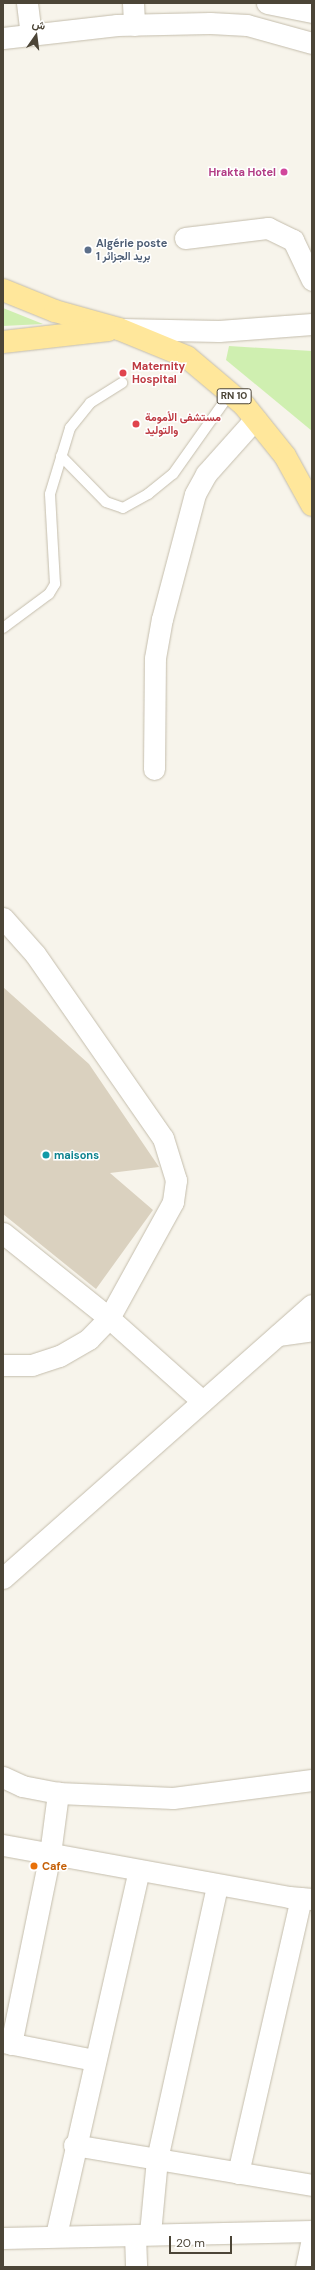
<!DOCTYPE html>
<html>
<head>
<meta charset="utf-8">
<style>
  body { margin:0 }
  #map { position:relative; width:315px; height:2270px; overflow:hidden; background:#f7f4eb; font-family:"DM Sans",Vazirmatn,sans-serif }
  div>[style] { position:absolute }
  .green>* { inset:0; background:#cfefb0 }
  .building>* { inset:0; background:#dad1bf }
  .roads { filter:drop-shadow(0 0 1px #c4bdac) drop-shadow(0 0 1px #c4bdac) }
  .lane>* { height:10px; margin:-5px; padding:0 5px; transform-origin:5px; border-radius:5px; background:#fff }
  .street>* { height:21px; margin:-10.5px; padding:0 10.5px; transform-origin:10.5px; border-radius:10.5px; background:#fff }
  .primary>* { height:22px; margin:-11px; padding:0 11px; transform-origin:11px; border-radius:11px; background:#ffe79b }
  .dots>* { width:11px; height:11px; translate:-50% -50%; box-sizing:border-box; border:2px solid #fff; border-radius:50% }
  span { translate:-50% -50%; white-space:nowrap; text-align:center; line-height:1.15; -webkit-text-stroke:3px #fff; paint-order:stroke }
  .shield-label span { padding:1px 3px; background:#fff; border:1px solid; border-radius:3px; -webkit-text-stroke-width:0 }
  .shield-label { font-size:10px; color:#4c4537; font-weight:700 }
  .hotel-label { font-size:11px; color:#b23c85; font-weight:700 }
  .right { translate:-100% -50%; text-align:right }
  .service-label { font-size:11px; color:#4e5e75; font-weight:700 }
  .left { translate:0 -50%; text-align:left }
  .health-label { font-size:11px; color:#be3a42; font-weight:700 }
  .culture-label { font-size:11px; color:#0d838f; font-weight:700 }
  .food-label { font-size:11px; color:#c56008; font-weight:700 }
  .frame { position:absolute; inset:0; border:4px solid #4c4537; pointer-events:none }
  .north { position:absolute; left:16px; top:16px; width:40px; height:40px; -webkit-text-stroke:3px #fff; paint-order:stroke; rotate:14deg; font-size:11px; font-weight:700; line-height:16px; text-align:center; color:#4c4537 }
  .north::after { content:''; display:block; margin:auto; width:14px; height:18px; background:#4c4537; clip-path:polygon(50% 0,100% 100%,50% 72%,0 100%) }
  .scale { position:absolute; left:169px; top:2236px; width:63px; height:18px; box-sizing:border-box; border:2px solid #4c4537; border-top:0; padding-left:5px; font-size:12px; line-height:14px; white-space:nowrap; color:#4c4537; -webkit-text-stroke:3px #fff; paint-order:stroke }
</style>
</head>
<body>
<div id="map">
  <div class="green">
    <div style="clip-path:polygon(3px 308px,43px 324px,3px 326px)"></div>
    <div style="clip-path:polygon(229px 346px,312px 351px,312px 431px,226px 360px)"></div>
  </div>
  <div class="building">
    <div style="clip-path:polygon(3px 987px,89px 1064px,159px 1167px,110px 1173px,153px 1210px,96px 1289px,3px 1214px)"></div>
  </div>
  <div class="roads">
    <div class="lane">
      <div style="left:61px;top:456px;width:64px;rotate:45.6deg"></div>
      <div style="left:106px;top:502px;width:18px;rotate:19deg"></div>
      <div style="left:123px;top:508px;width:29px;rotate:-29deg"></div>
      <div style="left:148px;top:494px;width:32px;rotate:-39deg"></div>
      <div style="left:173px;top:474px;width:100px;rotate:-54.7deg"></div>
      <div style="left:3px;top:628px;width:57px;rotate:-36.5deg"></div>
      <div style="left:49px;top:594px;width:12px;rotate:-59deg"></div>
      <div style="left:55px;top:584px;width:90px;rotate:-93.2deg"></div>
      <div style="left:50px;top:494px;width:69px;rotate:-73.1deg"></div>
      <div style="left:70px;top:428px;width:32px;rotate:-51deg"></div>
      <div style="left:90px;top:403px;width:38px;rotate:-32deg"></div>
    </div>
    <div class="street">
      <div style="left:27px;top:3px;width:32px;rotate:83deg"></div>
      <div style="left:133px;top:3px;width:22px;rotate:87deg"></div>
      <div style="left:267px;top:3px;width:46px;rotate:11.3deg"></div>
      <div style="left:3px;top:38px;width:115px;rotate:-6.5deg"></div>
      <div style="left:117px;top:25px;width:93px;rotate:-1.2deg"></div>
      <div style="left:210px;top:23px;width:37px;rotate:3deg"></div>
      <div style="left:247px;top:25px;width:67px;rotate:15.5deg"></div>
      <div style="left:185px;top:238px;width:84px;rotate:-6.9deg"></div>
      <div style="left:268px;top:228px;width:28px;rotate:26deg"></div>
      <div style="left:293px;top:240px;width:44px;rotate:64.6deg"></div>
      <div style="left:119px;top:329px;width:100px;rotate:1.1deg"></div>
      <div style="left:219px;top:331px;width:93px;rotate:-4.3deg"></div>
      <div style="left:154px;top:769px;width:111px;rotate:-89.5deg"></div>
      <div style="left:155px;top:658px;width:40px;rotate:-80deg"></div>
      <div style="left:162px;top:619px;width:129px;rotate:-75.2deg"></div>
      <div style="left:195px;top:494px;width:23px;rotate:-61deg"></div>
      <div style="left:206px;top:474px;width:74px;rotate:-48.3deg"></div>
      <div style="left:3px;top:918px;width:48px;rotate:48.4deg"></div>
      <div style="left:35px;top:954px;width:224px;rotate:55.2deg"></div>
      <div style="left:163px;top:1138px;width:44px;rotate:72.8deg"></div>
      <div style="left:176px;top:1180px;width:22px;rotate:98deg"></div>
      <div style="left:173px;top:1202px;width:132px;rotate:118.9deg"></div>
      <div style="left:109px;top:1318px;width:29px;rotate:134deg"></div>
      <div style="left:89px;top:1339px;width:34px;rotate:150deg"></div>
      <div style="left:59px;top:1356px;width:28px;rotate:162deg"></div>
      <div style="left:32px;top:1365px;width:29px;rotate:180deg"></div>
      <div style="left:3px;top:1233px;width:136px;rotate:38.7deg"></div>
      <div style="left:109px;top:1318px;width:125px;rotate:41.7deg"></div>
      <div style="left:278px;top:1335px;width:34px;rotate:-8deg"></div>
      <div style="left:3px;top:1578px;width:412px;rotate:-41.5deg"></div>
      <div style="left:3px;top:1777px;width:21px;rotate:25deg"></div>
      <div style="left:22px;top:1786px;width:37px;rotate:11deg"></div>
      <div style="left:58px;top:1793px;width:115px;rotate:2.5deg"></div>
      <div style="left:173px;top:1798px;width:140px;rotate:-7.4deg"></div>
      <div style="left:3px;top:1845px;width:291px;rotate:10.3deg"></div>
      <div style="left:289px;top:1897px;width:23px;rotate:5deg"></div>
      <div style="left:3px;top:2042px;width:93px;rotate:11.2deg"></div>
      <div style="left:11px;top:2044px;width:194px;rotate:-78.4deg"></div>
      <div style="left:50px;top:1854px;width:62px;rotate:-82.5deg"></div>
      <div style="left:74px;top:2145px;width:241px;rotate:9.5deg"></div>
      <div style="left:238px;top:2173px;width:282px;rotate:-77.1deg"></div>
      <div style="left:150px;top:2233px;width:74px;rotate:-84.6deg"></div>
      <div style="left:157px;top:2159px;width:280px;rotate:-77.6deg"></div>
      <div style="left:56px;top:2235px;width:374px;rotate:-77.2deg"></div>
      <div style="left:135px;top:2235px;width:32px;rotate:88deg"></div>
      <div style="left:3px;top:2238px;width:309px;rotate:-1.3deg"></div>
      <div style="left:306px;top:2267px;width:29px;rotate:-78deg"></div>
    </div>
    <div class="primary">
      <div style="left:3px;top:290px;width:56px;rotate:22deg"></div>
      <div style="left:55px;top:311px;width:66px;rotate:15.7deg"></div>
      <div style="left:119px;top:329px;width:74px;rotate:22.4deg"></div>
      <div style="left:187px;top:357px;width:75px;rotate:40.1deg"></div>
      <div style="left:244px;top:405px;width:65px;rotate:51.2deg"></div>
      <div style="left:285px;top:456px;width:56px;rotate:61.1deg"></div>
      <div style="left:3px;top:342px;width:106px;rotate:-6.5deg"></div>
    </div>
  </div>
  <div class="dots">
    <div style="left:284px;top:172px;background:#d1479c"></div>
    <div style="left:88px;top:250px;background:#5c6f8a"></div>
    <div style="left:123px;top:373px;background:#e0444e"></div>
    <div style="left:136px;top:424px;background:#e0444e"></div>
    <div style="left:46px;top:1155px;background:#0f9aa8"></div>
    <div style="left:34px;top:1866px;background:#e8710a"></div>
  </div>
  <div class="shield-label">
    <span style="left:234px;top:396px">RN 10</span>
  </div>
  <div class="hotel-label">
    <span class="right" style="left:276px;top:172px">Hrakta Hotel</span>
  </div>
  <div class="service-label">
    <span class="left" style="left:96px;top:250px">Algérie poste<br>1 بريد الجزائر</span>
  </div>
  <div class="health-label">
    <span class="left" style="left:132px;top:373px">Maternity<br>Hospital</span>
    <span class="left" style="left:145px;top:424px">مستشفى الأمومة<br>والتوليد</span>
  </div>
  <div class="culture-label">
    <span class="left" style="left:54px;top:1155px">maisons</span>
  </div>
  <div class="food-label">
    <span class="left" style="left:42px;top:1866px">Cafe</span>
  </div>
  <div class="frame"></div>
  <div class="north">ش</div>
  <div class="scale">20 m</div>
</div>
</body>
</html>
